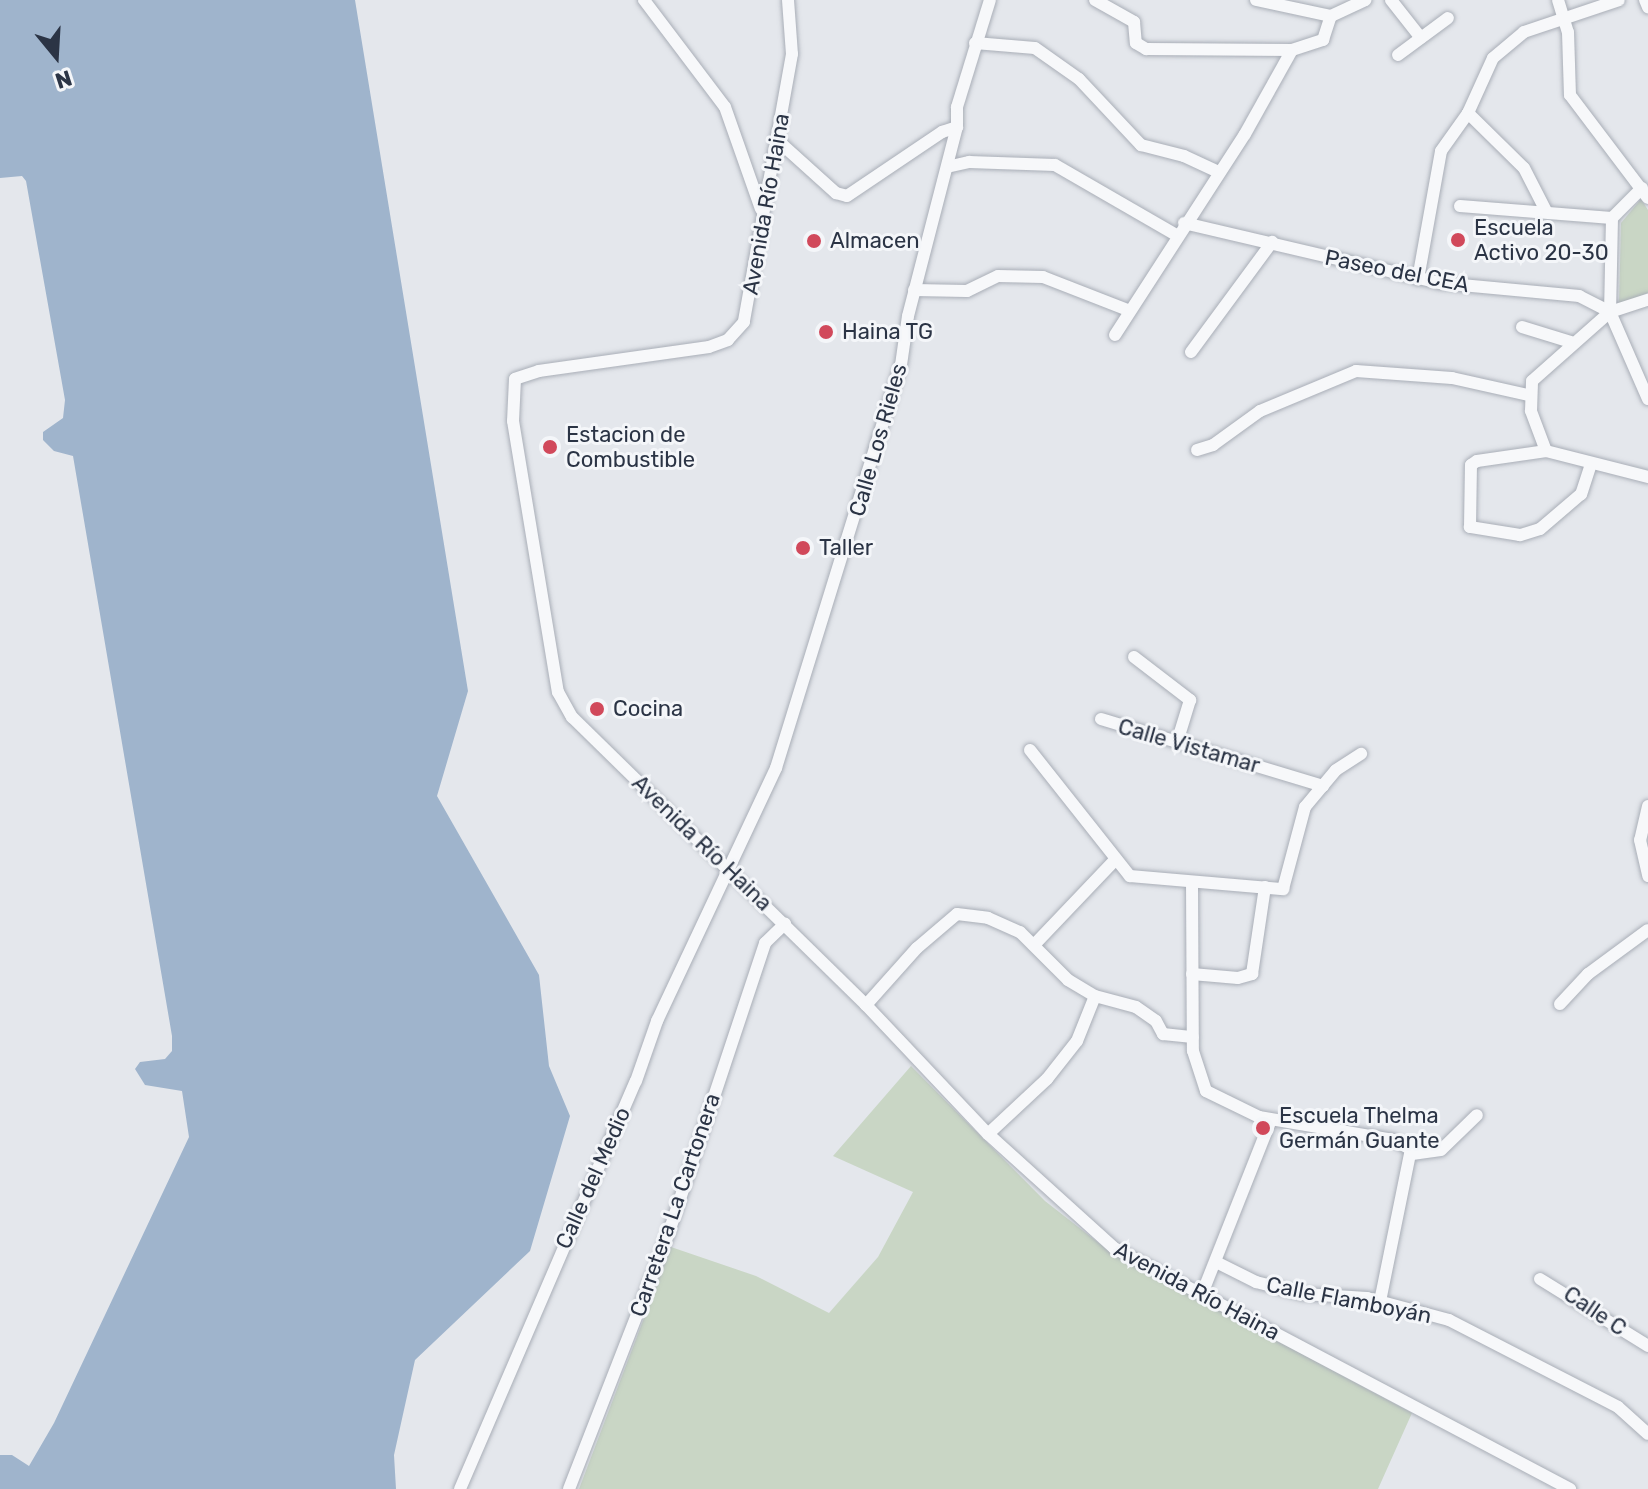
<!DOCTYPE html>
<html>
<head>
<meta charset="utf-8">
<style>
  body { margin:0 }
  #map { position:relative; width:1648px; height:1489px; overflow:hidden; background:#e4e7ec; font-family:Rubik,sans-serif }
  div>[style] { position:absolute }
  .green>* { inset:0; background:#c9d6c5 }
  .water>* { inset:0; background:#9fb4cc }
  .roads { filter:drop-shadow(0 0 2px #a9aeb7) drop-shadow(0 0 2px #a9aeb7) }
  .minor>* { height:12px; margin:-6px; padding:0 6px; transform-origin:6px; border-radius:6px; background:#f7f8fa }
  .dots>* { width:22px; height:22px; translate:-50% -50%; box-sizing:border-box; border:4px solid #f4f6f9; border-radius:50% }
  span { translate:-50% -50%; white-space:nowrap; text-align:center; line-height:1.15; -webkit-text-stroke:6px #f4f6f9; paint-order:stroke }
  .street-label { font-size:22px; color:#2b3445 }
  .poi-label { font-size:22px; color:#2b3445 }
  .left { translate:0 -50%; text-align:left }
  .north { position:absolute; left:16px; top:16px; width:80px; height:80px; -webkit-text-stroke:6px #f4f6f9; paint-order:stroke; rotate:162deg; font-size:22px; font-weight:700; line-height:32px; text-align:center; color:#2b3445 }
  .north::after { content:''; display:block; margin:auto; width:28px; height:36px; background:#2b3445; clip-path:polygon(50% 0,100% 100%,50% 72%,0 100%) }
</style>
</head>
<body>
<div id="map">
  <div class="green">
    <div style="clip-path:polygon(1641px 199px,1648px 210px,1648px 293px,1619px 305px,1621px 223px)"></div>
    <div style="clip-path:polygon(911px 1066px,1045px 1201px,1109px 1251px,1412px 1413px,1378px 1489px,579px 1489px,671px 1247px,756px 1276px,829px 1313px,878px 1257px,913px 1192px,833px 1156px)"></div>
  </div>
  <div class="water">
    <div style="clip-path:polygon(0 0,355px 0,468px 691px,437px 796px,539px 975px,549px 1066px,570px 1116px,530px 1251px,415px 1360px,394px 1455px,396px 1489px,0 1489px,0 1455px,12px 1455px,29px 1466px,54px 1423px,189px 1137px,182px 1091px,145px 1085px,135px 1069px,140px 1062px,165px 1059px,172px 1051px,172px 1036px,73px 456px,54px 451px,43px 440px,43px 432px,63px 418px,65px 400px,26px 181px,22px 176px,0 178px)"></div>
  </div>
  <div class="roads">
    <div class="minor">
      <div style="left:644px;top:0;width:134px;rotate:52.9deg"></div>
      <div style="left:725px;top:107px;width:108px;rotate:70.6deg"></div>
      <div style="left:788px;top:0;width:54px;rotate:85.8deg"></div>
      <div style="left:792px;top:54px;width:272px;rotate:100.2deg"></div>
      <div style="left:744px;top:322px;width:24px;rotate:132deg"></div>
      <div style="left:728px;top:340px;width:20px;rotate:160deg"></div>
      <div style="left:709px;top:347px;width:172px;rotate:172deg"></div>
      <div style="left:539px;top:371px;width:25px;rotate:162deg"></div>
      <div style="left:515px;top:379px;width:42px;rotate:92.7deg"></div>
      <div style="left:513px;top:421px;width:275px;rotate:80.6deg"></div>
      <div style="left:558px;top:692px;width:29px;rotate:61deg"></div>
      <div style="left:572px;top:717px;width:412px;rotate:44.4deg"></div>
      <div style="left:866px;top:1005px;width:178px;rotate:46.6deg"></div>
      <div style="left:988px;top:1134px;width:170px;rotate:42.1deg"></div>
      <div style="left:1114px;top:1248px;width:516px;rotate:27.86deg"></div>
      <div style="left:1095px;top:0;width:45px;rotate:29.4deg"></div>
      <div style="left:1134px;top:22px;width:21px;rotate:85deg"></div>
      <div style="left:1136px;top:43px;width:12px;rotate:31deg"></div>
      <div style="left:1146px;top:49px;width:146px;rotate:0.4deg"></div>
      <div style="left:1292px;top:50px;width:33px;rotate:-18deg"></div>
      <div style="left:1323px;top:40px;width:25px;rotate:-72deg"></div>
      <div style="left:1256px;top:0;width:77px;rotate:12deg"></div>
      <div style="left:1331px;top:16px;width:38px;rotate:-25deg"></div>
      <div style="left:1391px;top:0;width:48px;rotate:51.7deg"></div>
      <div style="left:1558px;top:0;width:34px;rotate:73deg"></div>
      <div style="left:1568px;top:32px;width:63px;rotate:88.2deg"></div>
      <div style="left:1570px;top:95px;width:129px;rotate:52.9deg"></div>
      <div style="left:1645px;top:0;width:8px;rotate:67deg"></div>
      <div style="left:975px;top:43px;width:60px;rotate:4.8deg"></div>
      <div style="left:1035px;top:48px;width:54px;rotate:35.2deg"></div>
      <div style="left:1079px;top:79px;width:91px;rotate:46.8deg"></div>
      <div style="left:1141px;top:145px;width:44px;rotate:14.3deg"></div>
      <div style="left:1184px;top:156px;width:38px;rotate:25deg"></div>
      <div style="left:1398px;top:55px;width:62px;rotate:-36.5deg"></div>
      <div style="left:1468px;top:113px;width:78px;rotate:44.5deg"></div>
      <div style="left:1524px;top:168px;width:48px;rotate:62.9deg"></div>
      <div style="left:776px;top:139px;width:81px;rotate:42deg"></div>
      <div style="left:836px;top:193px;width:11px;rotate:15deg"></div>
      <div style="left:847px;top:196px;width:115px;rotate:-34deg"></div>
      <div style="left:942px;top:132px;width:16px;rotate:-18deg"></div>
      <div style="left:947px;top:167px;width:23px;rotate:-13deg"></div>
      <div style="left:969px;top:162px;width:86px;rotate:2deg"></div>
      <div style="left:1055px;top:165px;width:140px;rotate:30deg"></div>
      <div style="left:1642px;top:188px;width:42px;rotate:135deg"></div>
      <div style="left:1612px;top:218px;width:94px;rotate:91.2deg"></div>
      <div style="left:1610px;top:312px;width:95px;rotate:66.4deg"></div>
      <div style="left:1460px;top:206px;width:152px;rotate:4.5deg"></div>
      <div style="left:1184px;top:223px;width:263px;rotate:13.2deg"></div>
      <div style="left:1440px;top:283px;width:140px;rotate:5.3deg"></div>
      <div style="left:1579px;top:296px;width:35px;rotate:27deg"></div>
      <div style="left:1418px;top:279px;width:130px;rotate:-79.8deg"></div>
      <div style="left:1441px;top:151px;width:47px;rotate:-54.6deg"></div>
      <div style="left:1468px;top:113px;width:60px;rotate:-65.6deg"></div>
      <div style="left:1493px;top:58px;width:40px;rotate:-40deg"></div>
      <div style="left:1524px;top:32px;width:100px;rotate:-18.6deg"></div>
      <div style="left:914px;top:290px;width:53px;rotate:1.1deg"></div>
      <div style="left:967px;top:291px;width:34px;rotate:-26deg"></div>
      <div style="left:998px;top:276px;width:45px;rotate:1.3deg"></div>
      <div style="left:1043px;top:277px;width:93px;rotate:21.3deg"></div>
      <div style="left:1522px;top:327px;width:51px;rotate:17deg"></div>
      <div style="left:1115px;top:335px;width:239px;rotate:-57.1deg"></div>
      <div style="left:1245px;top:134px;width:96px;rotate:-60.8deg"></div>
      <div style="left:1191px;top:352px;width:137px;rotate:-53.6deg"></div>
      <div style="left:1197px;top:450px;width:17px;rotate:-17deg"></div>
      <div style="left:1213px;top:445px;width:58px;rotate:-35.9deg"></div>
      <div style="left:1260px;top:411px;width:104px;rotate:-22.6deg"></div>
      <div style="left:1356px;top:371px;width:96px;rotate:4.2deg"></div>
      <div style="left:1452px;top:378px;width:78px;rotate:12.6deg"></div>
      <div style="left:1546px;top:451px;width:43px;rotate:-110.6deg"></div>
      <div style="left:1531px;top:411px;width:30px;rotate:-88deg"></div>
      <div style="left:1532px;top:381px;width:104px;rotate:-41.5deg"></div>
      <div style="left:1610px;top:312px;width:40px;rotate:-18deg"></div>
      <div style="left:1591px;top:464px;width:32px;rotate:108deg"></div>
      <div style="left:1581px;top:494px;width:54px;rotate:139.5deg"></div>
      <div style="left:1540px;top:529px;width:21px;rotate:163deg"></div>
      <div style="left:1520px;top:535px;width:51px;rotate:-170.9deg"></div>
      <div style="left:1470px;top:527px;width:62px;rotate:-89.1deg"></div>
      <div style="left:1471px;top:465px;width:7px;rotate:-34deg"></div>
      <div style="left:1477px;top:461px;width:70px;rotate:-8.2deg"></div>
      <div style="left:1546px;top:451px;width:105px;rotate:14.3deg"></div>
      <div style="left:1134px;top:657px;width:71px;rotate:37.5deg"></div>
      <div style="left:1190px;top:700px;width:41px;rotate:107.1deg"></div>
      <div style="left:1101px;top:719px;width:232px;rotate:16.8deg"></div>
      <div style="left:1030px;top:750px;width:161px;rotate:51.6deg"></div>
      <div style="left:1130px;top:876px;width:154px;rotate:4.9deg"></div>
      <div style="left:1283px;top:889px;width:85px;rotate:-75deg"></div>
      <div style="left:1305px;top:807px;width:48px;rotate:-50deg"></div>
      <div style="left:1336px;top:770px;width:30px;rotate:-33deg"></div>
      <div style="left:1648px;top:806px;width:35px;rotate:103deg"></div>
      <div style="left:1640px;top:840px;width:37px;rotate:77deg"></div>
      <div style="left:1192px;top:882px;width:169px;rotate:89.7deg"></div>
      <div style="left:1193px;top:1051px;width:42px;rotate:72deg"></div>
      <div style="left:1206px;top:1091px;width:59px;rotate:26.1deg"></div>
      <div style="left:1259px;top:1117px;width:136px;rotate:9.7deg"></div>
      <div style="left:1393px;top:1140px;width:20px;rotate:27deg"></div>
      <div style="left:1411px;top:1149px;width:155px;rotate:101.5deg"></div>
      <div style="left:1034px;top:945px;width:116px;rotate:-46.4deg"></div>
      <div style="left:1192px;top:974px;width:46px;rotate:5deg"></div>
      <div style="left:1238px;top:978px;width:15px;rotate:-16deg"></div>
      <div style="left:1252px;top:974px;width:88px;rotate:-81.5deg"></div>
      <div style="left:1560px;top:1004px;width:41px;rotate:-47deg"></div>
      <div style="left:1588px;top:974px;width:74px;rotate:-36.3deg"></div>
      <div style="left:866px;top:1005px;width:76px;rotate:-48.2deg"></div>
      <div style="left:917px;top:948px;width:52px;rotate:-40.4deg"></div>
      <div style="left:957px;top:914px;width:31px;rotate:7deg"></div>
      <div style="left:988px;top:918px;width:35px;rotate:24deg"></div>
      <div style="left:1020px;top:932px;width:68px;rotate:45deg"></div>
      <div style="left:1068px;top:980px;width:31px;rotate:31deg"></div>
      <div style="left:1095px;top:996px;width:42px;rotate:15deg"></div>
      <div style="left:1136px;top:1007px;width:24px;rotate:35deg"></div>
      <div style="left:1156px;top:1021px;width:15px;rotate:62deg"></div>
      <div style="left:1163px;top:1034px;width:30px;rotate:6deg"></div>
      <div style="left:988px;top:1134px;width:81px;rotate:-43deg"></div>
      <div style="left:1047px;top:1079px;width:48px;rotate:-51.7deg"></div>
      <div style="left:1077px;top:1041px;width:48px;rotate:-68.2deg"></div>
      <div style="left:1412px;top:1154px;width:29px;rotate:-8deg"></div>
      <div style="left:1441px;top:1150px;width:50px;rotate:-44.2deg"></div>
      <div style="left:1216px;top:1262px;width:45px;rotate:26.6deg"></div>
      <div style="left:1256px;top:1282px;width:49px;rotate:14.3deg"></div>
      <div style="left:1303px;top:1294px;width:64px;rotate:3.6deg"></div>
      <div style="left:1367px;top:1298px;width:85px;rotate:15deg"></div>
      <div style="left:1449px;top:1320px;width:190px;rotate:27.2deg"></div>
      <div style="left:1618px;top:1407px;width:40px;rotate:42deg"></div>
      <div style="left:1540px;top:1279px;width:127px;rotate:31.8deg"></div>
      <div style="left:1202px;top:1294px;width:187px;rotate:-68.4deg"></div>
      <div style="left:460px;top:1489px;width:444px;rotate:-66.7deg"></div>
      <div style="left:636px;top:1081px;width:64px;rotate:-70.7deg"></div>
      <div style="left:657px;top:1021px;width:280px;rotate:-64.8deg"></div>
      <div style="left:776px;top:768px;width:422px;rotate:-72.8deg"></div>
      <div style="left:901px;top:365px;width:49px;rotate:-81.9deg"></div>
      <div style="left:908px;top:316px;width:195px;rotate:-75.5deg"></div>
      <div style="left:957px;top:127px;width:20px;rotate:-90deg"></div>
      <div style="left:957px;top:107px;width:112px;rotate:-72.9deg"></div>
      <div style="left:569px;top:1489px;width:273px;rotate:-68.7deg"></div>
      <div style="left:668px;top:1235px;width:308px;rotate:-71.6deg"></div>
      <div style="left:765px;top:943px;width:28px;rotate:-44deg"></div>
    </div>
  </div>
  <div class="dots">
    <div style="left:1458px;top:240px;background:#d1495b"></div>
    <div style="left:814px;top:241px;background:#d1495b"></div>
    <div style="left:826px;top:332px;background:#d1495b"></div>
    <div style="left:550px;top:447px;background:#d1495b"></div>
    <div style="left:803px;top:548px;background:#d1495b"></div>
    <div style="left:597px;top:709px;background:#d1495b"></div>
    <div style="left:1263px;top:1128px;background:#d1495b"></div>
  </div>
  <div class="street-label">
    <span style="left:766px;top:204px;rotate:-80deg">Avenida Río Haina</span>
    <span style="left:1397px;top:271px;rotate:11deg">Paseo del CEA</span>
    <span style="left:878px;top:440px;rotate:-74deg">Calle Los Rieles</span>
    <span style="left:1189px;top:746px;rotate:16deg">Calle Vistamar</span>
    <span style="left:702px;top:843px;rotate:44deg">Avenida Río Haina</span>
    <span style="left:593px;top:1178px;rotate:-66deg">Calle del Medio</span>
    <span style="left:675px;top:1205px;rotate:-71deg">Carretera La Cartonera</span>
    <span style="left:1197px;top:1291px;rotate:28deg">Avenida Río Haina</span>
    <span style="left:1349px;top:1300px;rotate:11deg">Calle Flamboyán</span>
    <span style="left:1595px;top:1311px;rotate:34deg">Calle C</span>
  </div>
  <div class="poi-label">
    <span class="left" style="left:1474px;top:240px">Escuela<br>Activo 20-30</span>
    <span class="left" style="left:830px;top:241px">Almacen</span>
    <span class="left" style="left:842px;top:332px">Haina TG</span>
    <span class="left" style="left:566px;top:447px">Estacion de<br>Combustible</span>
    <span class="left" style="left:819px;top:548px">Taller</span>
    <span class="left" style="left:613px;top:709px">Cocina</span>
    <span class="left" style="left:1279px;top:1128px">Escuela Thelma<br>Germán Guante</span>
  </div>
  <div class="north">N</div>
</div>
</body>
</html>
